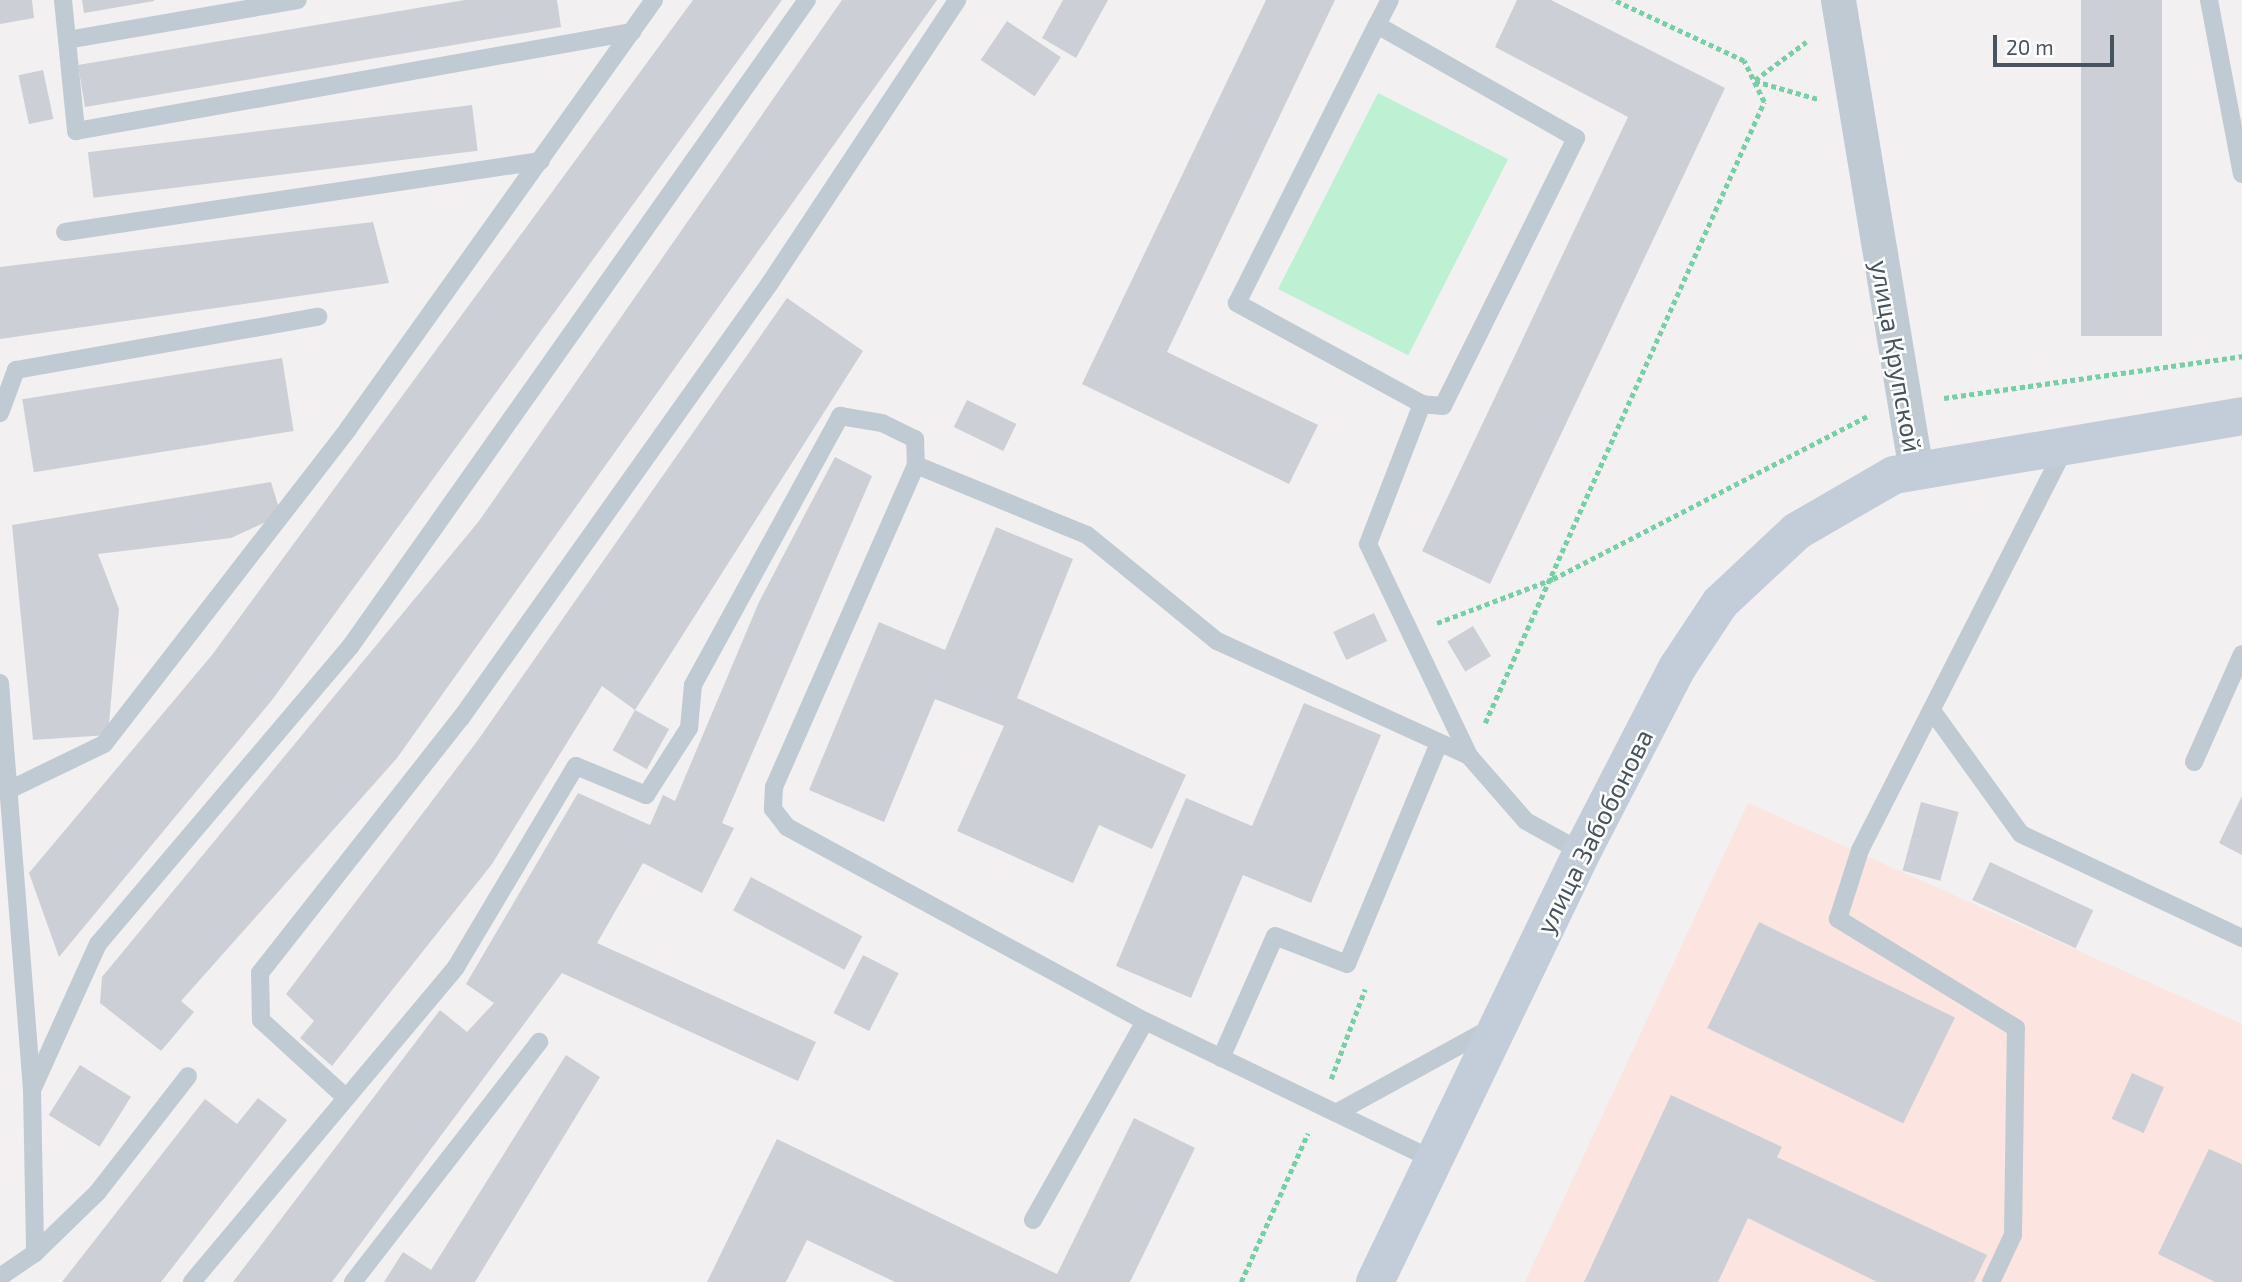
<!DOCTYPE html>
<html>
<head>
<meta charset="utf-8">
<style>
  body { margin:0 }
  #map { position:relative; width:2242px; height:1282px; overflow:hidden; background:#f2f0f0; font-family:"Exo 2",sans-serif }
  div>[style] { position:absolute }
  .medical>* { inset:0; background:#fce4e1 }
  .green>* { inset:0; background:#bef0d3; transform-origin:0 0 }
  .building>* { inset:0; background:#cccfd5; transform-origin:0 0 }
  .path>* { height:4.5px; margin-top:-2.25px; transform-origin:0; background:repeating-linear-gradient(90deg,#76cfa5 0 5px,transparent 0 8.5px) }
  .lane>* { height:18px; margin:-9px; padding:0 9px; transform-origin:9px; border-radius:9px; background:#c0cad2 }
  .street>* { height:35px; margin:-17.5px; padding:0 17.5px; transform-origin:17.5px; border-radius:17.5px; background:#c0cad2 }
  .secondary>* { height:38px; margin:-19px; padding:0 19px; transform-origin:19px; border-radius:19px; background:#c2cdd9 }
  span { translate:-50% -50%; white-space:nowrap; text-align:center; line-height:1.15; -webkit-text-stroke:5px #fff; paint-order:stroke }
  .street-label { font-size:26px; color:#47535e }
  .scale { position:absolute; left:1993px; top:35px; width:121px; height:32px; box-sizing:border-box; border:4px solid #47535e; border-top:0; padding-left:9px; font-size:21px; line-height:24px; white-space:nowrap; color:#47535e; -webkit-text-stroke:5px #fff; paint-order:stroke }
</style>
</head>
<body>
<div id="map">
  <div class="medical">
    <div style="clip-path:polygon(1748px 803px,2242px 1024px,2242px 1282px,1525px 1282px)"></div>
  </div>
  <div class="green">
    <div style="left:1378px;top:93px;width:146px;height:220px;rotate:27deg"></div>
  </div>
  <div class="building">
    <div style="clip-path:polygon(0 0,32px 0,34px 18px,0 24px)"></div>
    <div style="clip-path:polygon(82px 0,154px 0,154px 1px,84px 13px)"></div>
    <div style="clip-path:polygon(465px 0,557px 0,561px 27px,85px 107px,78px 65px)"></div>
    <div style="clip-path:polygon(693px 0,782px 0,272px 700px,59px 957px,29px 873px,212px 655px)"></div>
    <div style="clip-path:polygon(842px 0,937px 0,397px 758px,181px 1001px,194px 1012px,161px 1051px,100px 1003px,102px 977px,479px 521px)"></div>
    <div style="clip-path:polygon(1063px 0,1108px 0,1076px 58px,1042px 38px)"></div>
    <div style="clip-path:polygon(1266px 0,1335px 0,1167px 352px,1318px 425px,1289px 484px,1082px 384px)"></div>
    <div style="clip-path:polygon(1517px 0,1551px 0,1725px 88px,1490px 584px,1422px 551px,1628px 117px,1495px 47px)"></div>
    <div style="left:2081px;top:0;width:81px;height:336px"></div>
    <div style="left:1007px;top:21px;width:65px;height:47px;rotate:34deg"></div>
    <div style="left:43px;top:70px;width:50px;height:25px;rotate:78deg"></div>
    <div style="left:472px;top:105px;width:46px;height:387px;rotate:83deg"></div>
    <div style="clip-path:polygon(373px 222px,389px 283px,0 339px,0 267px)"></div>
    <div style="clip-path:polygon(787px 298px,863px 351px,635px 710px,602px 686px,492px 864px,332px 1066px,300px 1038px,314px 1021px,286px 994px,478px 740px)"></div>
    <div style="left:282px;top:358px;width:74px;height:263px;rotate:81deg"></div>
    <div style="left:967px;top:400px;width:55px;height:30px;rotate:26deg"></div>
    <div style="clip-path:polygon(835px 457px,872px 476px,722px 823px,734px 828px,702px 893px,643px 863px,597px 943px,816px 1042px,798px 1081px,562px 973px,332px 1282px,233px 1282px,440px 1010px,467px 1032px,494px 1003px,466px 984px,578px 793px,650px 825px,663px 795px,675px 801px,759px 602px)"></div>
    <div style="clip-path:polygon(271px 482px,281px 515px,231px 538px,98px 554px,119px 609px,108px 735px,33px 740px,12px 525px)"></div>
    <div style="clip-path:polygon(996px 527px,1073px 559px,1017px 698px,1186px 775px,1152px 849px,1099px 825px,1073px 883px,957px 831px,1004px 726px,935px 699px,884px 822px,809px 790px,879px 622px,945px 650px)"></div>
    <div style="left:1374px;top:613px;width:31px;height:45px;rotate:65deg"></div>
    <div style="left:1473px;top:626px;width:35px;height:30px;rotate:59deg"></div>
    <div style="clip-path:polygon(1304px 703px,1381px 735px,1311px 903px,1243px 875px,1191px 998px,1116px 966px,1186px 798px,1252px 826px)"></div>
    <div style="left:635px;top:710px;width:39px;height:46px;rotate:29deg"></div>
    <div style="clip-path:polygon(2242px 796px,2242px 855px,2219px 843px)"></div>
    <div style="left:1921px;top:802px;width:39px;height:71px;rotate:15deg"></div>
    <div style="left:1990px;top:862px;width:114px;height:42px;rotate:25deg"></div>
    <div style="left:751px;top:877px;width:126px;height:38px;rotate:28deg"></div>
    <div style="left:1759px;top:922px;width:218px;height:118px;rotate:26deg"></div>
    <div style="left:863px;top:955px;width:40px;height:65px;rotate:27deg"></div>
    <div style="clip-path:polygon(566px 1055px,600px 1077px,475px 1282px,384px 1282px,403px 1252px,431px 1270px)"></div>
    <div style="left:80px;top:1065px;width:60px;height:59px;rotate:32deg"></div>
    <div style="left:2132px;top:1073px;width:35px;height:50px;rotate:24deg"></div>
    <div style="clip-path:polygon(1671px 1095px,1782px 1147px,1777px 1157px,1987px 1255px,1974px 1282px,1877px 1282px,1748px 1218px,1718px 1282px,1584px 1282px)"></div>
    <div style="clip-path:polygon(258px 1098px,287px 1120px,161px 1282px,62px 1282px,205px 1099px,237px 1124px)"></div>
    <div style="clip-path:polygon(1134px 1118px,1195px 1148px,1130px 1282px,895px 1282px,807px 1240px,786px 1282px,707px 1282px,777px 1139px,1057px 1274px)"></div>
    <div style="clip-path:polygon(2209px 1149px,2242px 1164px,2242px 1282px,2215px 1282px,2158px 1254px)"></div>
  </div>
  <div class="path">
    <div style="left:1755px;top:80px;width:64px;rotate:-36.7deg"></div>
    <div style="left:1755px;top:81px;width:66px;rotate:15.9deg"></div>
    <div style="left:1944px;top:398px;width:301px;rotate:-8deg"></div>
    <div style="left:1437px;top:623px;width:124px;rotate:-20.8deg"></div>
    <div style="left:1553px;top:579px;width:357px;rotate:-27.4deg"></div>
    <div style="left:1485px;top:723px;width:681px;rotate:-65.81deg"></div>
    <div style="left:1764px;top:102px;width:46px;rotate:-116deg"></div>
    <div style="left:1744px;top:61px;width:145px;rotate:-155deg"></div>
    <div style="left:1331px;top:1079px;width:96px;rotate:-69.3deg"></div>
    <div style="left:1241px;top:1282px;width:163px;rotate:-65.8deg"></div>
  </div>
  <div class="lane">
    <div style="left:63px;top:0;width:132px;rotate:84.3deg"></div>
    <div style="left:76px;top:131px;width:565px;rotate:-10.1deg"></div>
    <div style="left:2209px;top:0;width:177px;rotate:79.3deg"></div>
    <div style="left:1377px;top:25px;width:229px;rotate:29.6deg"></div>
    <div style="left:1576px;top:138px;width:299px;rotate:116.4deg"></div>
    <div style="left:1443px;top:406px;width:21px;rotate:-175deg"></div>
    <div style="left:1422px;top:404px;width:211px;rotate:-151.4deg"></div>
    <div style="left:1237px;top:303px;width:311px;rotate:-63.3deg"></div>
    <div style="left:1377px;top:25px;width:28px;rotate:-63deg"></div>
    <div style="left:67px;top:40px;width:234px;rotate:-9.8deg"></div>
    <div style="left:65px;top:232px;width:481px;rotate:-8.5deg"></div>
    <div style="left:1422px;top:404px;width:150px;rotate:111.1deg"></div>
    <div style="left:1368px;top:544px;width:235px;rotate:64.5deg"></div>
    <div style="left:1469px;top:756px;width:86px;rotate:48.8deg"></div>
    <div style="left:1526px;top:821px;width:64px;rotate:29deg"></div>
    <div style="left:0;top:413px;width:46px;rotate:-69.6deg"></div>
    <div style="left:16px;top:370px;width:307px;rotate:-10deg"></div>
    <div style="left:916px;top:465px;width:185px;rotate:22.3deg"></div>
    <div style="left:1087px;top:535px;width:168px;rotate:39.2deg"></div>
    <div style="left:1217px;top:641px;width:277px;rotate:24.5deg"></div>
    <div style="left:0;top:683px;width:408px;rotate:85.5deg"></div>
    <div style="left:32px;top:1090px;width:163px;rotate:88.9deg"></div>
    <div style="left:35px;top:1253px;width:42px;rotate:145.6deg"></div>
    <div style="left:1933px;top:712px;width:150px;rotate:54.2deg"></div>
    <div style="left:2021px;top:834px;width:244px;rotate:25.2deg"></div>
    <div style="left:2194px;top:762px;width:118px;rotate:-66deg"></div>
    <div style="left:11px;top:789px;width:103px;rotate:-25.8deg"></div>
    <div style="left:104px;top:744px;width:398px;rotate:-52.2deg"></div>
    <div style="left:348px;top:429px;width:527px;rotate:-54.5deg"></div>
    <div style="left:1221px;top:1058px;width:133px;rotate:-66.1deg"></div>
    <div style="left:1275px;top:936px;width:77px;rotate:21.3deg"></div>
    <div style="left:1347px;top:964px;width:239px;rotate:-67.4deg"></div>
    <div style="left:32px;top:1090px;width:160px;rotate:-65.7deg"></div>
    <div style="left:98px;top:944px;width:390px;rotate:-49.7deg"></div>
    <div style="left:350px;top:647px;width:792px;rotate:-54.77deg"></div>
    <div style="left:343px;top:1095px;width:111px;rotate:-137.6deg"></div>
    <div style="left:261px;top:1020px;width:47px;rotate:-91.2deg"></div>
    <div style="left:260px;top:973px;width:325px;rotate:-51.8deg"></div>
    <div style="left:461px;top:718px;width:534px;rotate:-54.61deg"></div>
    <div style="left:770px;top:283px;width:339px;rotate:-56.5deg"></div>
    <div style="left:1336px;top:1113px;width:177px;rotate:-28.7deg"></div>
    <div style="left:1033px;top:1220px;width:228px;rotate:-60.6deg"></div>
    <div style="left:35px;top:1253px;width:86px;rotate:-44.1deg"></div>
    <div style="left:97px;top:1193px;width:148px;rotate:-52.1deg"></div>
    <div style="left:192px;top:1282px;width:411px;rotate:-50deg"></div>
    <div style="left:456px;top:967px;width:234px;rotate:-59.2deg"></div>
    <div style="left:576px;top:766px;width:76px;rotate:22.5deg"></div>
    <div style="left:646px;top:795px;width:80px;rotate:-57.3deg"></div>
    <div style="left:689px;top:728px;width:43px;rotate:-84.7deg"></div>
    <div style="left:693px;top:685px;width:307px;rotate:-61.3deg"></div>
    <div style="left:840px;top:416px;width:43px;rotate:9.5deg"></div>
    <div style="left:882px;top:423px;width:37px;rotate:26deg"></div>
    <div style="left:915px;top:439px;width:26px;rotate:88deg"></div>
    <div style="left:916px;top:465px;width:352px;rotate:113.8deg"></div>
    <div style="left:774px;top:787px;width:22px;rotate:93deg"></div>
    <div style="left:773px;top:809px;width:23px;rotate:52deg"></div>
    <div style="left:787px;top:827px;width:407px;rotate:28.5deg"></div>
    <div style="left:1145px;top:1021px;width:318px;rotate:25.7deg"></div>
    <div style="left:353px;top:1282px;width:304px;rotate:-52.2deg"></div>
    <div style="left:1991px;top:1282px;width:52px;rotate:-64.9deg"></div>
    <div style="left:2013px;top:1235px;width:207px;rotate:-89.2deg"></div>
    <div style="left:2016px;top:1028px;width:209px;rotate:-148.5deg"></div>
    <div style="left:1838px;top:919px;width:72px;rotate:-72.3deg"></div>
    <div style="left:1860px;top:850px;width:454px;rotate:-63deg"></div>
  </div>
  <div class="street">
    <div style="left:1838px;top:0;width:475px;rotate:80.6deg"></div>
  </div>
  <div class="secondary">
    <div style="left:1375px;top:1282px;width:477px;rotate:-64.3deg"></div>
    <div style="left:1582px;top:852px;width:207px;rotate:-62.7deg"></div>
    <div style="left:1677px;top:668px;width:78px;rotate:-56.5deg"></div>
    <div style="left:1720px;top:603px;width:105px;rotate:-43.1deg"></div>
    <div style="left:1797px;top:531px;width:112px;rotate:-30deg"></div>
    <div style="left:1894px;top:475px;width:353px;rotate:-9.6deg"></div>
  </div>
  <div class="street-label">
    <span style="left:1897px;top:356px;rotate:80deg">улица Крупской</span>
    <span style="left:1594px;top:831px;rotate:-63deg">улица Забобонова</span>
  </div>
  <div class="scale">20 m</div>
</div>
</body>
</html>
